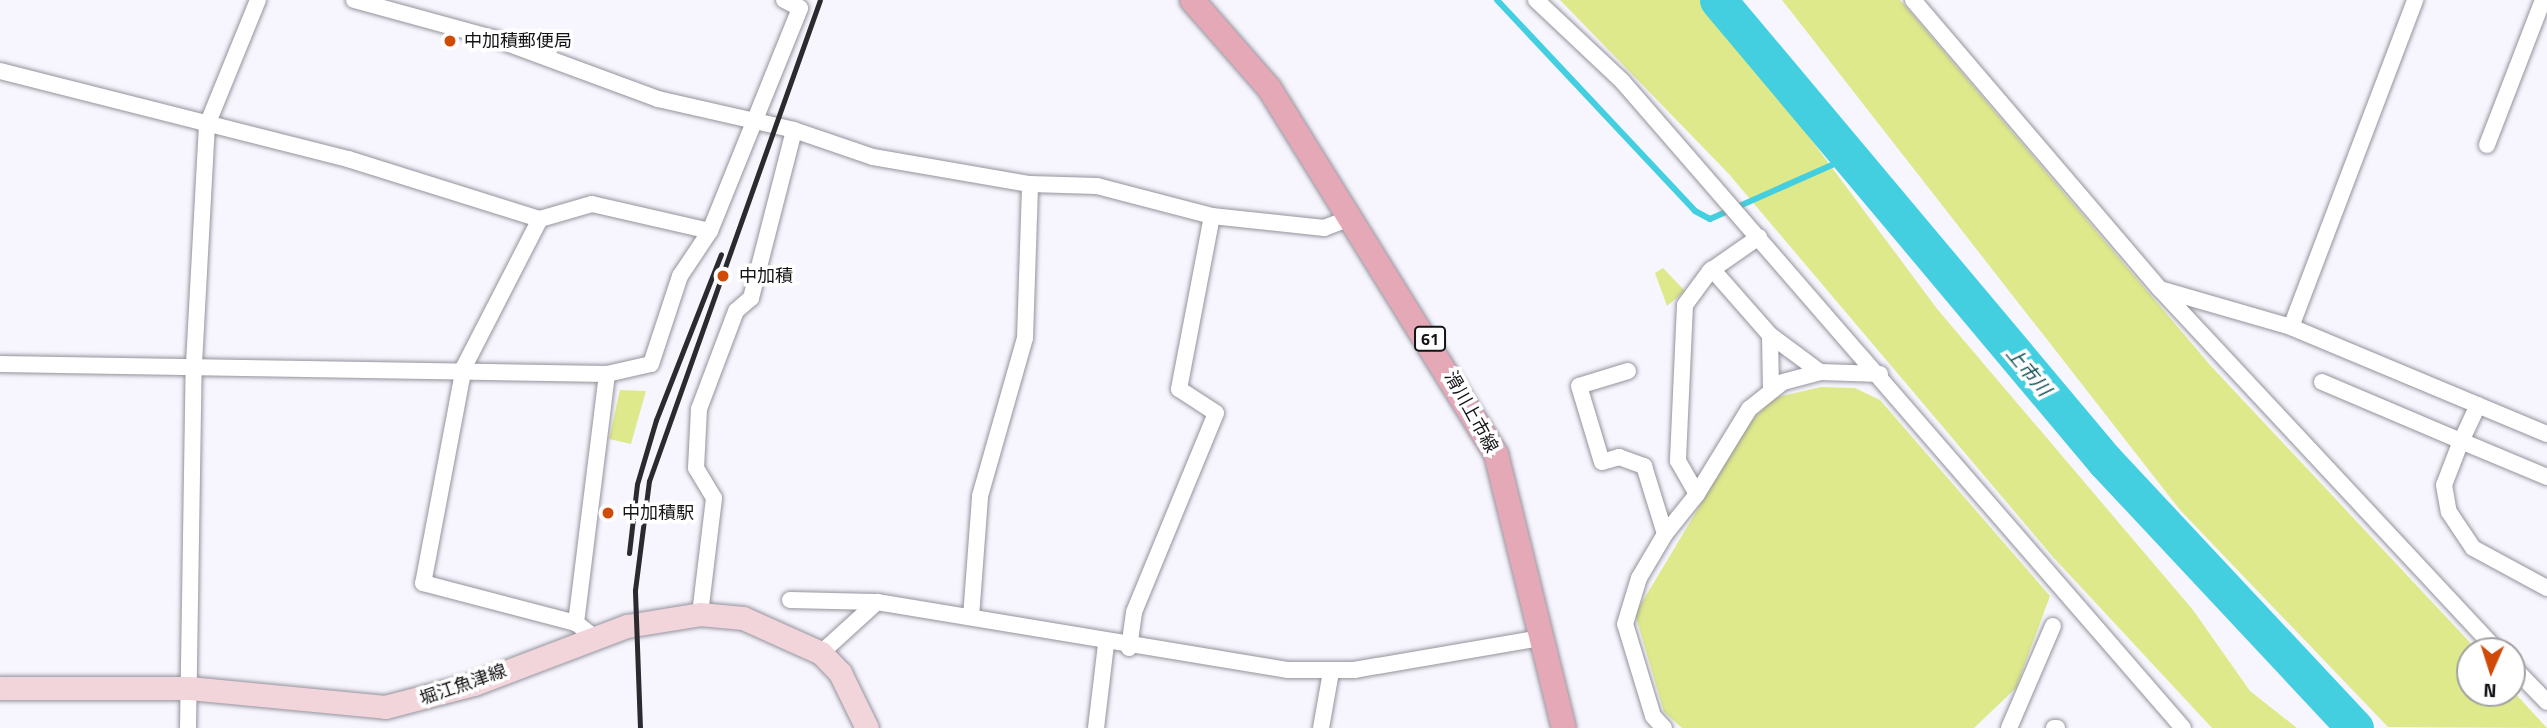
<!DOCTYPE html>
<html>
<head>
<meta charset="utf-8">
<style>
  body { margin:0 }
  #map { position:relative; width:2547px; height:728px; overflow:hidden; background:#f7f6fe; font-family:"Titillium Web","Noto Sans JP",sans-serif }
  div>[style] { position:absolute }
  .green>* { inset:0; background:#dee98c }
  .stream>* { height:6px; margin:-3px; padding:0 3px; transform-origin:3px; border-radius:3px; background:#43cfdf }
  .river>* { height:37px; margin:-18.5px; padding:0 18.5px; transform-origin:18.5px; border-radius:18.5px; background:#43cfdf }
  .roads { filter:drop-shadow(0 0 2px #94929b) drop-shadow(0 0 2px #94929b) }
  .street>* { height:16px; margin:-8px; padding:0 8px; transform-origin:8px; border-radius:8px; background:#fff }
  .secondary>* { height:23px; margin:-11.5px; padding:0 11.5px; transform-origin:11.5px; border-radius:11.5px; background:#f2d4db }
  .primary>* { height:24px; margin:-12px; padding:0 12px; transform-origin:12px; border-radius:12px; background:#e5a8b7 }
  .rail>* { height:5px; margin:-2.5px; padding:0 2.5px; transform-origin:2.5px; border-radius:2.5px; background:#2b2a2e }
  .dots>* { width:19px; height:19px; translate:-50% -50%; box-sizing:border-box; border:4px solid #fff; border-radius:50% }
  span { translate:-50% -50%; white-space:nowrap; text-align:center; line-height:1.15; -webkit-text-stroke:7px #fff; paint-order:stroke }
  .shield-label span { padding:2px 5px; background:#fff; border:2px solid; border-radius:5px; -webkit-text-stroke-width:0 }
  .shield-label { font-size:16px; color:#141316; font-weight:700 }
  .poi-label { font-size:18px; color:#141316 }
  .left { translate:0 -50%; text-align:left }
  .street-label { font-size:18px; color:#141316 }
  .water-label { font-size:19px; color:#09484f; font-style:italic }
  .north { position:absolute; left:2456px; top:637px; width:70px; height:70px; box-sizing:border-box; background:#fff; border:2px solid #a1a1a2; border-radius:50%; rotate:183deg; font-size:19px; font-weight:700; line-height:28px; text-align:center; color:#141316 }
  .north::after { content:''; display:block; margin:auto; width:24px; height:32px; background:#d04b08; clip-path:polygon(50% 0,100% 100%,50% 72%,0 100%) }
</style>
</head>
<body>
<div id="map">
  <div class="green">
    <div style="clip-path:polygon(1560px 0,1707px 0,1938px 310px,2193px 610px,2250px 691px,2297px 728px,2212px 728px,2053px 557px,1728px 173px)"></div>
    <div style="clip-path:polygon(1782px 0,1900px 0,2210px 365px,2478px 651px,2470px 651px,2470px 693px,2512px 690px,2547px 728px,2388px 727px,2180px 510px)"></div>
    <div style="clip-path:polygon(1663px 268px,1685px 291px,1667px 306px,1655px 273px)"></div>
    <div style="clip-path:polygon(1821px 387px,1855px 388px,1880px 400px,2050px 596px,2016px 688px,1974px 728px,1682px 728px,1664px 712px,1635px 614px,1750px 422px,1774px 398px)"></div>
    <div style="clip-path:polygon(620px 390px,646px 391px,631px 444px,609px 439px)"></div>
  </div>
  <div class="stream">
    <div style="left:1497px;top:0;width:289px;rotate:46.8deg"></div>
    <div style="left:1695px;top:211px;width:17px;rotate:28deg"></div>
    <div style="left:1710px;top:219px;width:155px;rotate:-23.9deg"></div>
  </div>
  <div class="river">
    <div style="left:1718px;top:0;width:602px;rotate:49.99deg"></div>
    <div style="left:2105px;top:461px;width:366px;rotate:46.9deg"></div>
  </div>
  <div class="roads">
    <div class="street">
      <div style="left:354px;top:0;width:144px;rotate:15.3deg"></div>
      <div style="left:493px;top:38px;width:176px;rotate:20.3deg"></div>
      <div style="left:658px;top:99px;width:139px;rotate:12.8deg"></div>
      <div style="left:794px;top:130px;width:83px;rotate:18.9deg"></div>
      <div style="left:873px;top:157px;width:159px;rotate:9.8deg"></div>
      <div style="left:1030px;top:184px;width:67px;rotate:1.7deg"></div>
      <div style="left:1097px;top:186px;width:119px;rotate:14.6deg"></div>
      <div style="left:1212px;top:216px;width:113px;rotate:6.1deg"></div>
      <div style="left:1324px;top:228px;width:28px;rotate:-21deg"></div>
      <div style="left:1536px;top:0;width:118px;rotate:43.3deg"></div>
      <div style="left:1622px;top:81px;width:856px;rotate:49.07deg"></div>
      <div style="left:1913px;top:0;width:380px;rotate:49.5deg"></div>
      <div style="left:2160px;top:289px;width:495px;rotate:47deg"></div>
      <div style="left:0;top:71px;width:359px;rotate:14.2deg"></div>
      <div style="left:348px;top:159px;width:201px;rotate:17.4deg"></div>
      <div style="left:540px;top:219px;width:54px;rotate:-16.1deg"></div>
      <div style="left:592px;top:204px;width:121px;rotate:12.9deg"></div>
      <div style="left:2487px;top:145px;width:155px;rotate:-68.9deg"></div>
      <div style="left:540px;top:219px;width:166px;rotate:117.2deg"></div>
      <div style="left:464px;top:367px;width:220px;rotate:100.7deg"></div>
      <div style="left:423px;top:583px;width:158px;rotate:14.7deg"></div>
      <div style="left:576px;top:623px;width:23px;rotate:38deg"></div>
      <div style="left:1759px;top:237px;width:60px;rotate:145.2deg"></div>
      <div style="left:1710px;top:271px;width:42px;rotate:126.3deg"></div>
      <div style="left:1685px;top:305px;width:156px;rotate:92.6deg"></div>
      <div style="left:1678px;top:461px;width:38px;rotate:60deg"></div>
      <div style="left:1697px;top:494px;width:100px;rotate:-58.5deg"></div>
      <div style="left:1749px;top:409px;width:43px;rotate:-38.5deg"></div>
      <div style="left:1783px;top:382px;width:38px;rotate:-15deg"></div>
      <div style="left:1820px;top:372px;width:60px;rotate:1.9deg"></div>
      <div style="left:1712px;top:269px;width:88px;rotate:48.7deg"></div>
      <div style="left:2163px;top:290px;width:133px;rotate:16.1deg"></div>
      <div style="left:2291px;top:327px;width:277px;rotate:22.7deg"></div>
      <div style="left:2291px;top:327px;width:350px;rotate:-69.2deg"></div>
      <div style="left:0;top:364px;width:607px;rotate:0.94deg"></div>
      <div style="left:607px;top:374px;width:45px;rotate:-12.8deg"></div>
      <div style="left:651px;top:364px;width:93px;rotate:-71.8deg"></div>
      <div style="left:680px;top:276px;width:54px;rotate:-56.3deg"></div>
      <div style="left:710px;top:231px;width:240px;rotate:-68deg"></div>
      <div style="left:800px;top:8px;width:18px;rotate:-153deg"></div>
      <div style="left:1628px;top:371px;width:51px;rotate:163deg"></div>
      <div style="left:1579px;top:386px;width:79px;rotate:73.2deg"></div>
      <div style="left:1602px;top:462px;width:18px;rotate:-16deg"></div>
      <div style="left:1619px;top:457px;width:27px;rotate:20deg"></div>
      <div style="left:1644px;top:466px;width:71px;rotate:72.8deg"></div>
      <div style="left:1665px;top:534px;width:51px;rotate:-51.3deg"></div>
      <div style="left:2322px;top:382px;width:151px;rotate:23deg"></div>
      <div style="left:2461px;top:441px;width:47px;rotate:111.1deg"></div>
      <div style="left:2444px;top:485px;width:27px;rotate:80deg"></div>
      <div style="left:2449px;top:512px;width:43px;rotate:56.3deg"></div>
      <div style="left:2473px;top:548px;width:84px;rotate:28.4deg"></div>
      <div style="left:1771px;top:391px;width:56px;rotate:-91deg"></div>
      <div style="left:1770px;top:335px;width:62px;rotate:36.5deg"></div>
      <div style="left:2478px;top:405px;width:40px;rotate:115deg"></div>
      <div style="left:2461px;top:441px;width:93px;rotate:22.7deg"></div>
      <div style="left:790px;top:600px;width:85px;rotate:1.3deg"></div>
      <div style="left:700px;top:614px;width:117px;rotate:-83.1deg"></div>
      <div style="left:714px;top:498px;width:35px;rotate:-121deg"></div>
      <div style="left:696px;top:468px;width:59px;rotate:-87.1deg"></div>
      <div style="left:699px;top:409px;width:105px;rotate:-69.3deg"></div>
      <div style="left:736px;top:311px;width:20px;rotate:-41deg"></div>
      <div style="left:751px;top:298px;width:173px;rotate:-75.6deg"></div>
      <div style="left:971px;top:617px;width:121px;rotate:-85.7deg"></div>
      <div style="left:980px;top:496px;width:164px;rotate:-74.1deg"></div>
      <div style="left:1025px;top:338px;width:154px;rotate:-88.1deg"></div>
      <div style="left:576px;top:623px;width:251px;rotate:-82.9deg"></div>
      <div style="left:1129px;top:648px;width:36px;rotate:-82deg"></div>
      <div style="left:1134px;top:612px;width:215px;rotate:-67.6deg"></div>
      <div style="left:1216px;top:413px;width:44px;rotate:-147deg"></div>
      <div style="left:1179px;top:389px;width:176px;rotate:-79.2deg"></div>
      <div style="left:821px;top:653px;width:76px;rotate:-42.3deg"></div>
      <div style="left:877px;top:602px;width:417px;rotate:9.4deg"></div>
      <div style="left:1288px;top:670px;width:66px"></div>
      <div style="left:1354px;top:670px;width:190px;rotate:-9.7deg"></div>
      <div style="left:2512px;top:666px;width:50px;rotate:45.8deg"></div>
      <div style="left:188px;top:728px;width:364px;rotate:-89.1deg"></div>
      <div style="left:194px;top:364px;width:239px;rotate:-86.9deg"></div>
      <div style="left:207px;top:125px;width:135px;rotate:-67.8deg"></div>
      <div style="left:1096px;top:728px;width:85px;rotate:-83.2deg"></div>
      <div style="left:1321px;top:728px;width:57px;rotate:-79.9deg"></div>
      <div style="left:1664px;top:728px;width:16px;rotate:-133deg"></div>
      <div style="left:1653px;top:716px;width:96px;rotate:-106.9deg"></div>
      <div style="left:1625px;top:624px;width:48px;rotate:-73.1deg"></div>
      <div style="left:1639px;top:578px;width:51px;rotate:-59.4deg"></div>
      <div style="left:2009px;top:728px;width:111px;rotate:-66.7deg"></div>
      <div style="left:2054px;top:728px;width:3px"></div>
    </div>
    <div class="secondary">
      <div style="left:0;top:688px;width:189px"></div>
      <div style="left:189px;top:688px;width:197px;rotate:5.5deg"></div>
      <div style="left:385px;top:707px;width:92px;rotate:-14.5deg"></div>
      <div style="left:474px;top:684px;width:164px;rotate:-20.8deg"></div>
      <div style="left:627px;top:626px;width:74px;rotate:-9.3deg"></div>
      <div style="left:700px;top:614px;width:43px;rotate:5.3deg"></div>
      <div style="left:743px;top:618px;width:85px;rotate:24.2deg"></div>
      <div style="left:821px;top:653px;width:28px;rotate:46deg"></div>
      <div style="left:840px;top:673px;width:61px;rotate:63.9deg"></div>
    </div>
    <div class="primary">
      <div style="left:1192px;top:0;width:117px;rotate:48.8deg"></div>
      <div style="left:1269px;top:88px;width:431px;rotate:58.2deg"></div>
      <div style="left:1496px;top:454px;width:282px;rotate:76.1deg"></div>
    </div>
  </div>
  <div class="rail">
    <div style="left:629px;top:553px;width:69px;rotate:-83.4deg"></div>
    <div style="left:637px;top:484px;width:67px;rotate:-73.5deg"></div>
    <div style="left:656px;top:420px;width:178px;rotate:-68.6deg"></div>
    <div style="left:640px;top:728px;width:138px;rotate:-92.1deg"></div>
    <div style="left:635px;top:590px;width:110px;rotate:-82.7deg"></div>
    <div style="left:649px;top:481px;width:510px;rotate:-70.43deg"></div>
  </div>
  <div class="dots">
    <div style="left:450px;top:41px;background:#d04b08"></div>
    <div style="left:723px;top:276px;background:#d04b08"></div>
    <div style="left:608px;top:513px;background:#d04b08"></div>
  </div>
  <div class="shield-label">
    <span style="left:1430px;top:339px">61</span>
  </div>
  <div class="poi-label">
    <span class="left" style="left:464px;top:41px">中加積郵便局</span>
    <span class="left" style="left:739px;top:276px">中加積</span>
    <span class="left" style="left:622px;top:513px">中加積駅</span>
  </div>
  <div class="street-label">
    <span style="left:1471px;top:412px;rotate:61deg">滑川上市線</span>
    <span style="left:463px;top:685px;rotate:-19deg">堀江魚津線</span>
  </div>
  <div class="water-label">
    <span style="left:2029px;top:371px;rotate:50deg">上市川</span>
  </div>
  <div class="north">N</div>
</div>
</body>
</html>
